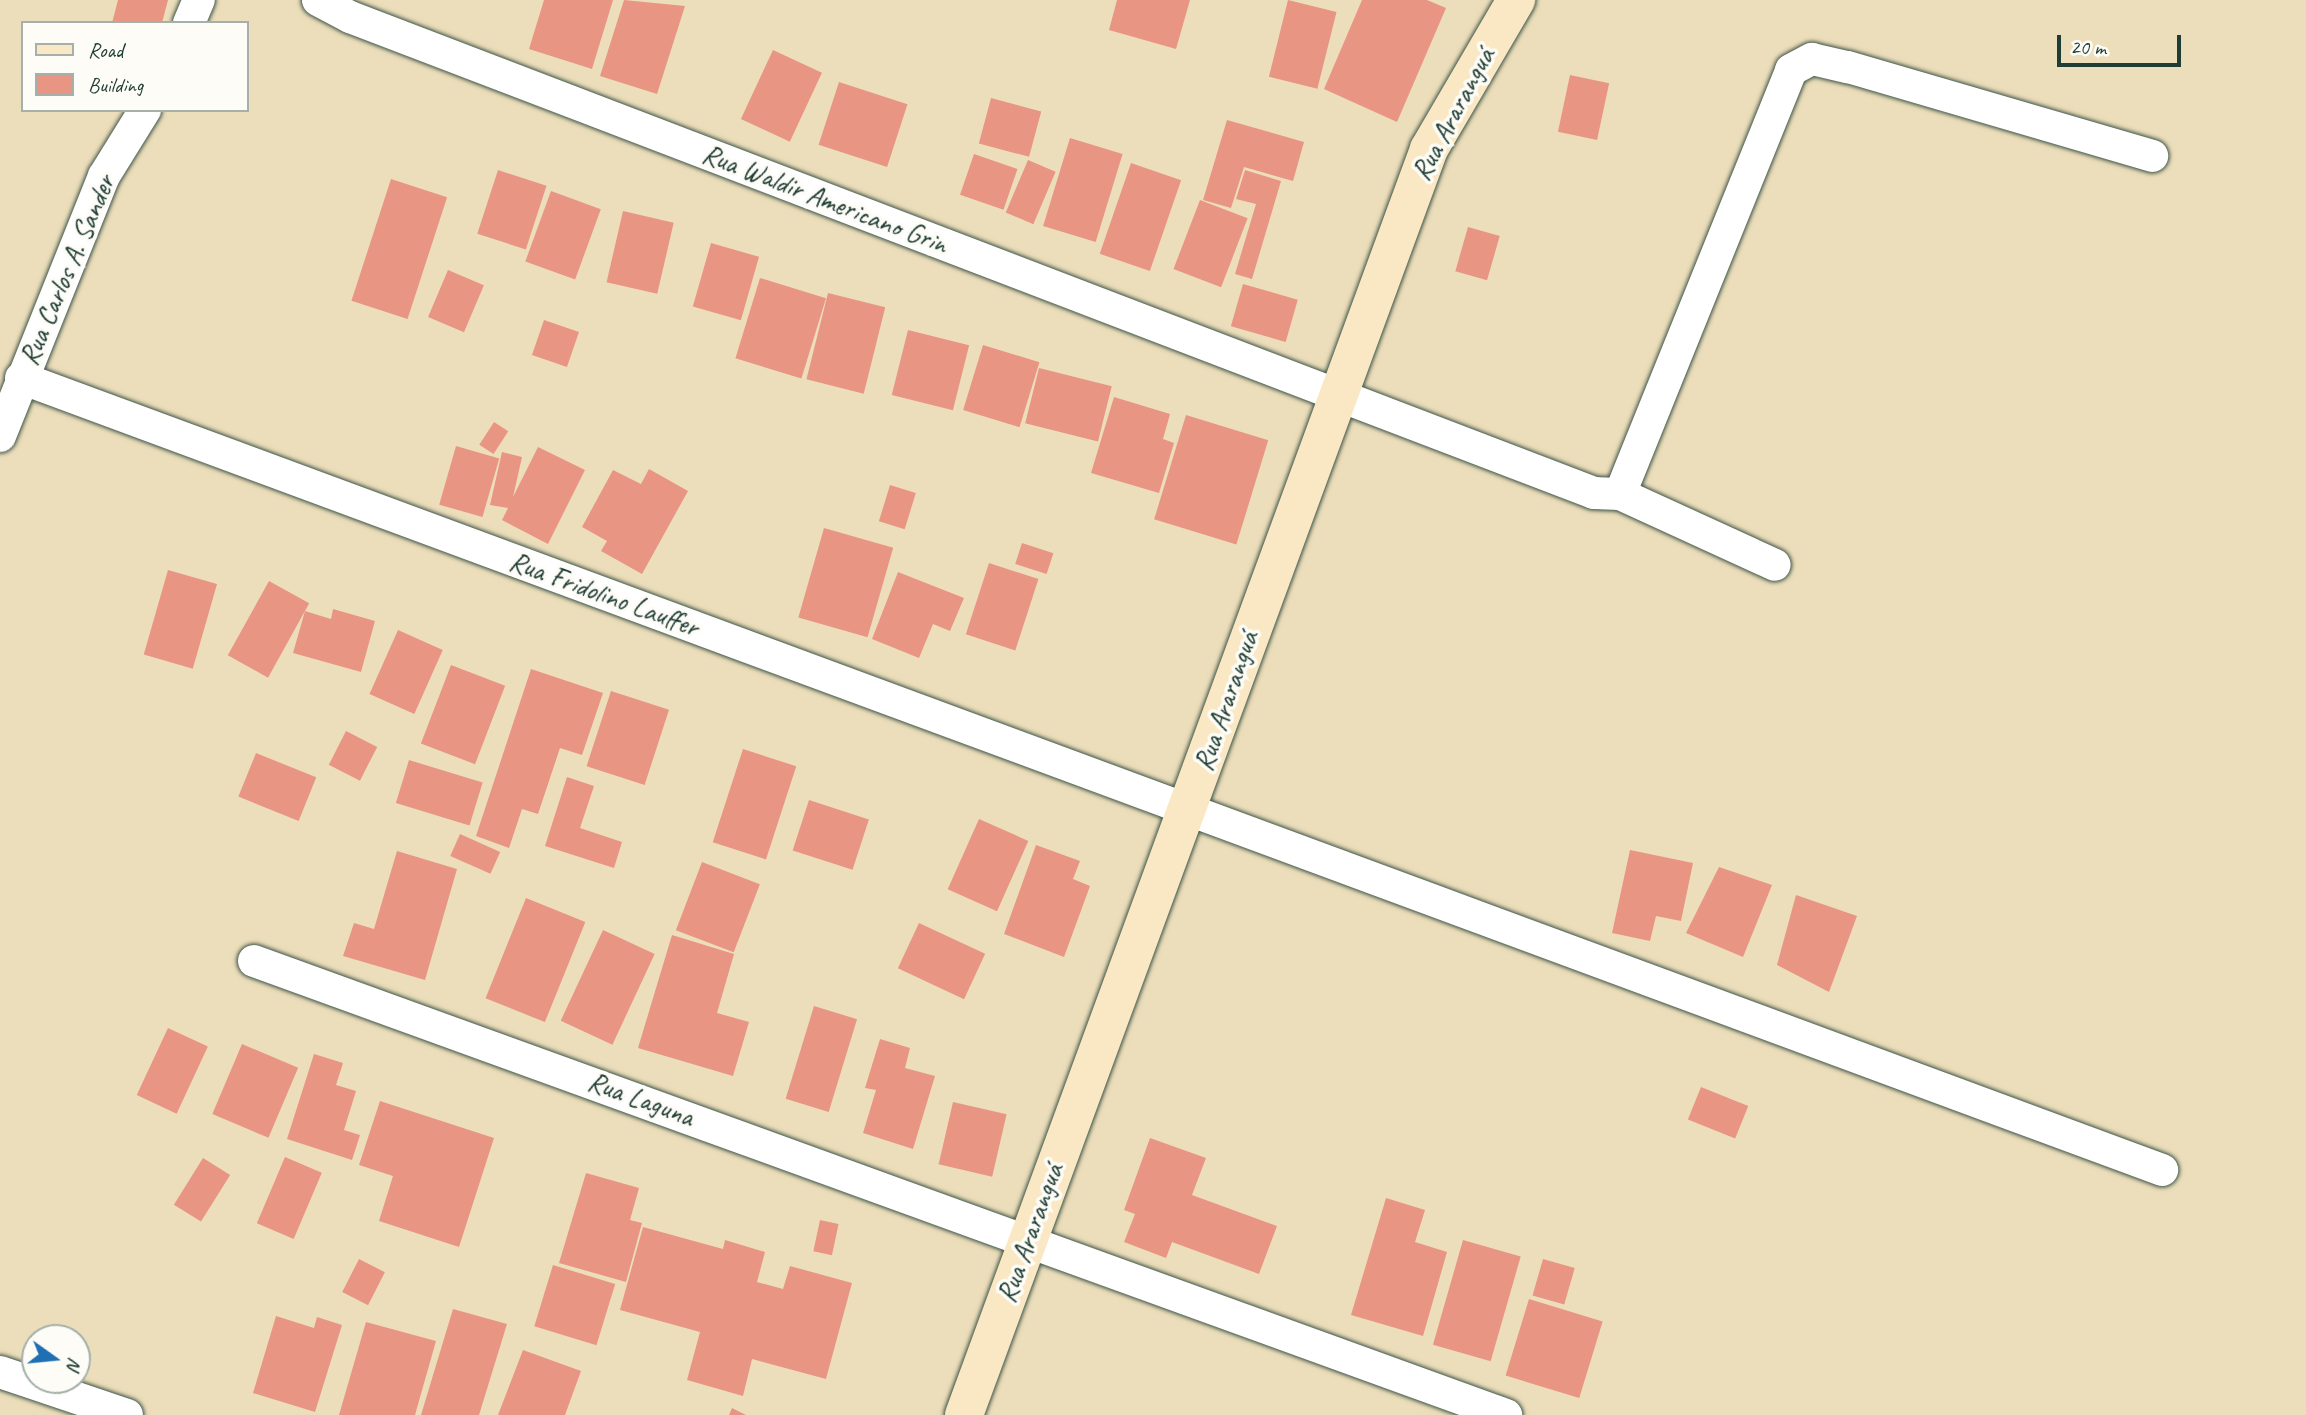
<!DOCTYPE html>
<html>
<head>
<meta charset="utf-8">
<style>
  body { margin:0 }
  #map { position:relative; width:2306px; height:1415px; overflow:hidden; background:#eddebb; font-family:Caveat,sans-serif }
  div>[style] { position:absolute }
  .building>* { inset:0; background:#e89584; transform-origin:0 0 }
  .roads { filter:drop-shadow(0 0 2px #3e5548) drop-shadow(0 0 2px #3e5548) }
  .street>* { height:32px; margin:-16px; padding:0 16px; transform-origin:16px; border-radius:16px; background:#fff }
  .secondary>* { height:38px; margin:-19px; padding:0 19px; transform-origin:19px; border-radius:19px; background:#fae7c3 }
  span { translate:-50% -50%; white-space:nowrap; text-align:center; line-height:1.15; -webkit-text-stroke:7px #fdfcf7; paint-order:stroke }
  .street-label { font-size:28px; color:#1f3d34 }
  .legend { position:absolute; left:21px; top:21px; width:228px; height:91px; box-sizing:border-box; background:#fdfcf7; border:2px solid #a4b0a9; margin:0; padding:9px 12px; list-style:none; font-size:21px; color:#1f3d34 }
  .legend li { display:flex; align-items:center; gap:14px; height:35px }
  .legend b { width:35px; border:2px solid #a4b0a9 }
  .north { position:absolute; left:21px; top:1324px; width:70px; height:70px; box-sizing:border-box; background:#fdfcf7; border:2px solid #a4b0a9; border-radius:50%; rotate:105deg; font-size:19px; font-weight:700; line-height:28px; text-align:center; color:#1f3d34 }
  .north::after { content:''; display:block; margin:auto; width:24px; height:32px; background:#1f6fb2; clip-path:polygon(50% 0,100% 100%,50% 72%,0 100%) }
  .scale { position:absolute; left:2057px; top:35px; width:124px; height:32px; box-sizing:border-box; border:4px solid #1f3d34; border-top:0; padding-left:9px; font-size:21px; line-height:24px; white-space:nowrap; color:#1f3d34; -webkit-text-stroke:5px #fdfcf7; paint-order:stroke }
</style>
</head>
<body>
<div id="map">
  <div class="building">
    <div style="clip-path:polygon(118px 0,168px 0,162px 23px,112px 23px)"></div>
    <div style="clip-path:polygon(544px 0,613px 0,592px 69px,529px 49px)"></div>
    <div style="clip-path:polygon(624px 0,685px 6px,657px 94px,600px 76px)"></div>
    <div style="clip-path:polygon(1117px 0,1190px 0,1176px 49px,1109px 30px)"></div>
    <div style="left:1288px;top:0;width:50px;height:79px;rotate:14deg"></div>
    <div style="clip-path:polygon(1362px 0,1427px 0,1446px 8px,1397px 122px,1324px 89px)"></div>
    <div style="left:773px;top:50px;width:54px;height:76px;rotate:25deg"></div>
    <div style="left:1570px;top:75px;width:40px;height:58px;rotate:12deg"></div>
    <div style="left:839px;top:82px;width:72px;height:66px;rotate:18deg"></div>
    <div style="left:991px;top:98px;width:52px;height:47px;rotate:15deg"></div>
    <div style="clip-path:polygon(1227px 120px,1304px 142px,1293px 181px,1244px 167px,1231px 208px,1203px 200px)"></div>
    <div style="left:1070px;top:138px;width:55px;height:92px;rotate:17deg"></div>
    <div style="left:974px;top:154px;width:46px;height:43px;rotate:19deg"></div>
    <div style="left:1028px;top:160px;width:30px;height:57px;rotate:23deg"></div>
    <div style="left:1131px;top:163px;width:53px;height:96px;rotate:19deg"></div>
    <div style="left:498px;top:170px;width:51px;height:67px;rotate:18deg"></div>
    <div style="clip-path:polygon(1245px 170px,1281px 181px,1252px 279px,1235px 274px,1256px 204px,1236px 199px)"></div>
    <div style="left:391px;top:179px;width:59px;height:128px;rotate:18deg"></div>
    <div style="left:551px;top:191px;width:53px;height:75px;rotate:20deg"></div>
    <div style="left:1200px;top:200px;width:51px;height:74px;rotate:21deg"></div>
    <div style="left:623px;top:211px;width:52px;height:73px;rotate:13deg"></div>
    <div style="left:1468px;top:227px;width:33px;height:46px;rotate:16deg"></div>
    <div style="left:711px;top:243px;width:50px;height:66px;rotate:16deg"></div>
    <div style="left:448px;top:270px;width:39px;height:51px;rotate:23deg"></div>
    <div style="left:760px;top:278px;width:69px;height:84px;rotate:17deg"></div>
    <div style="left:1243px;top:284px;width:57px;height:44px;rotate:16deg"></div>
    <div style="left:828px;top:293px;width:59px;height:89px;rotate:14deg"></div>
    <div style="left:544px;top:320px;width:37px;height:37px;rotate:19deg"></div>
    <div style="left:908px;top:330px;width:63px;height:67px;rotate:14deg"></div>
    <div style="left:983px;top:345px;width:59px;height:68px;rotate:17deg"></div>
    <div style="left:1039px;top:368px;width:75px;height:57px;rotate:14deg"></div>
    <div style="clip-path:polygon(1114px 397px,1170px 414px,1163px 439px,1174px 443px,1159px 493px,1091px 473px)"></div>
    <div style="left:1186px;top:415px;width:86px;height:109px;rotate:17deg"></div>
    <div style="left:494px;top:422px;width:17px;height:27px;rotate:33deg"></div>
    <div style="left:456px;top:446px;width:45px;height:61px;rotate:16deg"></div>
    <div style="clip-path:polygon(538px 447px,585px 470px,548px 544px,502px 520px,508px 508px,490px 505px,502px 452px,522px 457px,513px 497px)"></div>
    <div style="clip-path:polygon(649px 469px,688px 491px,642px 574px,601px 551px,607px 541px,582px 527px,613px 470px,641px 484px)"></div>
    <div style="left:890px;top:485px;width:27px;height:38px;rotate:17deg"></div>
    <div style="left:824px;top:528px;width:72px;height:93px;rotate:16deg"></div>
    <div style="left:1022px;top:543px;width:33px;height:22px;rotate:18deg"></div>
    <div style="left:989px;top:563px;width:52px;height:75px;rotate:18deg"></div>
    <div style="left:168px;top:570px;width:51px;height:88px;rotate:16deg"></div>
    <div style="clip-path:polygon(898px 572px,964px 598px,950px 631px,933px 624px,919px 658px,872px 639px)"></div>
    <div style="left:269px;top:581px;width:46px;height:85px;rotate:29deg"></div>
    <div style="clip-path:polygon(333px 609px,375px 621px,361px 672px,293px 653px,305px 611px,331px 619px)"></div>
    <div style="left:398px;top:630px;width:49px;height:70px;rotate:24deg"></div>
    <div style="left:451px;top:665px;width:58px;height:84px;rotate:21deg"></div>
    <div style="clip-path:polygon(531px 669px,603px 693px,582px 755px,560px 748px,538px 814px,522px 809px,509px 848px,476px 836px)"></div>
    <div style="left:611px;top:691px;width:61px;height:79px;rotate:18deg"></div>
    <div style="left:346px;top:731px;width:35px;height:38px;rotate:27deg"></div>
    <div style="left:743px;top:749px;width:56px;height:98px;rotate:18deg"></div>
    <div style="left:256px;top:753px;width:65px;height:47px;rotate:22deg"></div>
    <div style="left:409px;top:760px;width:77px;height:45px;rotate:17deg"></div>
    <div style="clip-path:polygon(567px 777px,594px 786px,580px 828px,622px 842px,614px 868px,545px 846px)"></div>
    <div style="left:809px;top:800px;width:63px;height:53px;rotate:18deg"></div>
    <div style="left:979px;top:819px;width:54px;height:77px;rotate:24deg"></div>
    <div style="left:460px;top:834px;width:44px;height:24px;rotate:24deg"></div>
    <div style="clip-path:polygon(1036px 845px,1080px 861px,1073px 879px,1090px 886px,1064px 957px,1004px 934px)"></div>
    <div style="clip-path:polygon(1630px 850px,1693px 863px,1681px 921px,1656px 916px,1650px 941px,1612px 933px)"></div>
    <div style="clip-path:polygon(397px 851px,457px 869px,425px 980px,343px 956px,354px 923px,374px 929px)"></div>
    <div style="left:702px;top:862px;width:62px;height:73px;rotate:21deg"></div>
    <div style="clip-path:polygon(1719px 867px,1772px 885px,1743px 957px,1686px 933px)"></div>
    <div style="clip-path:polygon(1796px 895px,1857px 916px,1829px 992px,1777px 965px)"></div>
    <div style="left:526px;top:898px;width:64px;height:108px;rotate:22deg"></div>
    <div style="left:919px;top:923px;width:73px;height:50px;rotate:25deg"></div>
    <div style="left:603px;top:930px;width:57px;height:100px;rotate:25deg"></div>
    <div style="clip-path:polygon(672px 935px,734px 954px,717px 1013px,749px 1022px,733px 1076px,638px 1048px)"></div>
    <div style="left:814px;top:1006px;width:45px;height:97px;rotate:17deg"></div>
    <div style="left:168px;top:1028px;width:44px;height:74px;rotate:25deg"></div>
    <div style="clip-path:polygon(880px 1039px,910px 1048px,905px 1068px,935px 1076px,913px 1149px,863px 1133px,876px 1090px,865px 1088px)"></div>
    <div style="left:242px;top:1044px;width:61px;height:76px;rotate:23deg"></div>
    <div style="clip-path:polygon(314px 1054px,343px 1063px,336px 1085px,356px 1091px,344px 1130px,360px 1135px,352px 1160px,287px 1139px)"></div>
    <div style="left:1701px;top:1087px;width:51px;height:35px;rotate:22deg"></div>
    <div style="clip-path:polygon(380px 1101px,494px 1138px,459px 1247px,379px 1221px,393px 1176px,359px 1165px)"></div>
    <div style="left:953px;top:1102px;width:55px;height:64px;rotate:13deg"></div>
    <div style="clip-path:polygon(1150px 1138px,1206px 1158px,1192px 1195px,1277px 1226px,1259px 1274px,1172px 1242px,1166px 1258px,1124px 1242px,1135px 1214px,1124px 1210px)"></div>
    <div style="left:285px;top:1157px;width:40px;height:72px;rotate:23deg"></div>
    <div style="left:203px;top:1158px;width:32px;height:55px;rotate:32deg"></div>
    <div style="clip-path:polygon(586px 1173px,639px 1188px,630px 1220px,642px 1223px,626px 1282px,559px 1263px)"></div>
    <div style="clip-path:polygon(1386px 1198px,1425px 1210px,1415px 1242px,1447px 1252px,1423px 1336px,1351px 1315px)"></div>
    <div style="left:820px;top:1220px;width:19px;height:32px;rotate:12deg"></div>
    <div style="clip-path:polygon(643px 1227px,723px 1249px,725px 1240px,765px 1252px,757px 1282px,783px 1289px,790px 1266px,852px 1283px,826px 1379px,752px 1359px,743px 1396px,687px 1380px,700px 1332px,620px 1310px)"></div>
    <div style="left:1463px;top:1240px;width:60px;height:109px;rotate:16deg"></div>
    <div style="left:359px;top:1259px;width:29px;height:37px;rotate:27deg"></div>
    <div style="left:1543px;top:1259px;width:33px;height:38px;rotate:16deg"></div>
    <div style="left:553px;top:1265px;width:65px;height:64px;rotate:17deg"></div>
    <div style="left:1529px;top:1299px;width:77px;height:80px;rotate:17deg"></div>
    <div style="clip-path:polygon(453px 1309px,507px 1324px,479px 1415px,421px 1415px)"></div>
    <div style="clip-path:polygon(276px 1316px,314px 1328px,317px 1317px,342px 1325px,315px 1412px,253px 1393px)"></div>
    <div style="clip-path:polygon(366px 1322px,436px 1341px,415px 1415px,339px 1415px)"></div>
    <div style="clip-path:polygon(523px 1350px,581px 1371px,565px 1415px,498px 1415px)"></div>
    <div style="clip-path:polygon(732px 1408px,746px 1415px,729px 1415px)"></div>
  </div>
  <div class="roads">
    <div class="street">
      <div style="left:318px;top:0;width:36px;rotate:28deg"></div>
      <div style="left:350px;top:17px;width:1332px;rotate:20.94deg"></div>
      <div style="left:1594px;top:493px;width:26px;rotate:2deg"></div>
      <div style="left:1620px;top:494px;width:170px;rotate:24.6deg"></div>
      <div style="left:189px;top:23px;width:25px;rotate:-67deg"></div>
      <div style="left:21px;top:378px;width:2283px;rotate:20.3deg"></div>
      <div style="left:0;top:436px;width:280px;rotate:-68.2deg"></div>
      <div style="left:104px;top:176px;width:78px;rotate:-58.2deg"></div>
      <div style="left:1620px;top:494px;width:457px;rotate:-68deg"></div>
      <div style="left:1791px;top:70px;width:24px;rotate:-28deg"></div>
      <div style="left:1812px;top:59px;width:37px;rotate:13deg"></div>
      <div style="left:1848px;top:67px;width:317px;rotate:16.3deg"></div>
      <div style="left:254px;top:961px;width:1332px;rotate:19.93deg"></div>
      <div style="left:0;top:1372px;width:134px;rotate:18.7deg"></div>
    </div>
    <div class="secondary">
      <div style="left:964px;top:1415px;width:1349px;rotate:-69.83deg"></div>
      <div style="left:1429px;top:149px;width:173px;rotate:-59.7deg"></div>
    </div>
  </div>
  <div class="street-label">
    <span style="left:1453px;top:114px;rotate:-62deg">Rua Araranguá</span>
    <span style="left:825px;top:199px;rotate:21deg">Rua Waldir Americano Grin</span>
    <span style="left:67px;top:270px;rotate:-67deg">Rua Carlos A. Sander</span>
    <span style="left:604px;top:594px;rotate:20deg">Rua Fridolino Lauffer</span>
    <span style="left:1226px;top:701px;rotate:-71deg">Rua Araranguá</span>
    <span style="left:641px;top:1099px;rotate:20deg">Rua Laguna</span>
    <span style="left:1030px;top:1233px;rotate:-70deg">Rua Araranguá</span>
  </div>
  <ul class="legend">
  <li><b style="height:9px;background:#fae7c3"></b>Road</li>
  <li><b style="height:19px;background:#e89584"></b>Building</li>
  </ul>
  <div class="north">N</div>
  <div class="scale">20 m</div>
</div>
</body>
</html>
